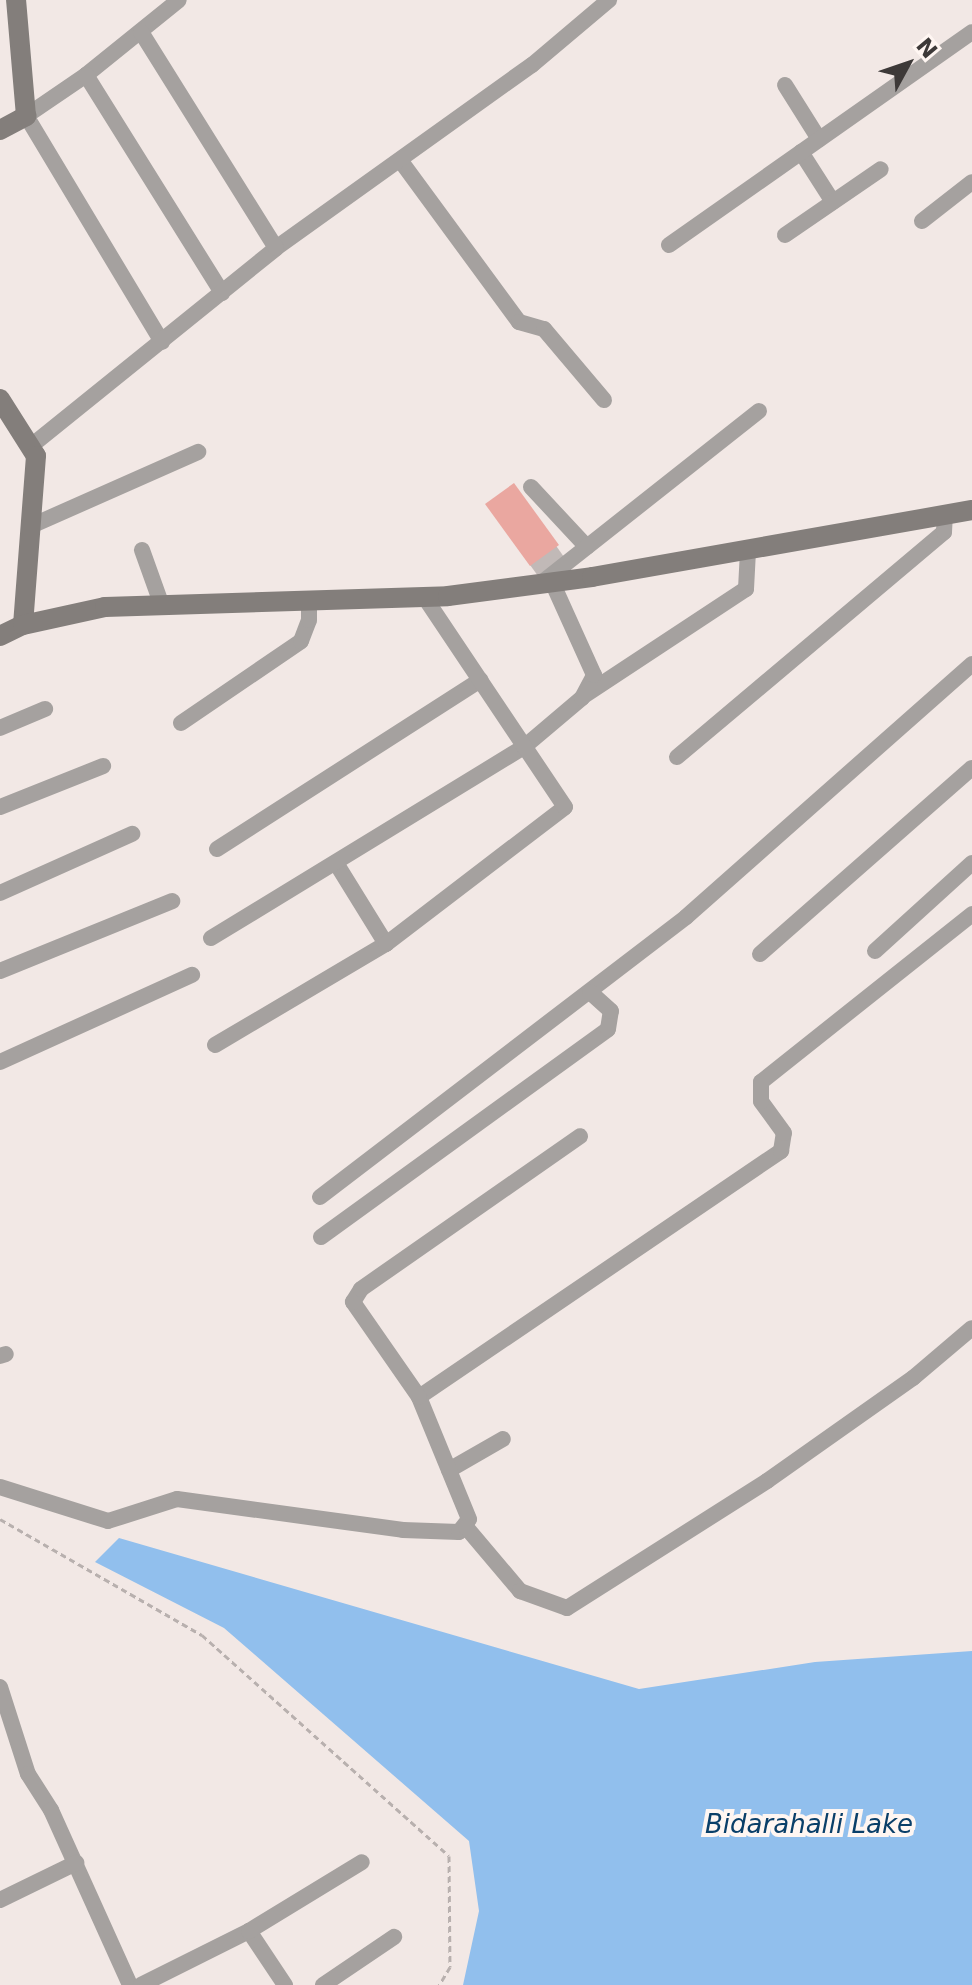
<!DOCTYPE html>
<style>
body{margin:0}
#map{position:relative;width:972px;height:1985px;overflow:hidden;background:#f2e8e5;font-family:"DejaVu Sans",sans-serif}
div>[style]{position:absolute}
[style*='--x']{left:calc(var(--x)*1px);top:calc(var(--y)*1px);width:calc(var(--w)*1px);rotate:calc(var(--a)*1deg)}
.water>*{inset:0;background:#91bfed}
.shadow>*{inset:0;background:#0003}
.building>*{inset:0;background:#eaa7a0}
.path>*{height:3px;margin-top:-1.5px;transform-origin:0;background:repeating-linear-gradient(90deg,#b8b0ae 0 6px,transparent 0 10px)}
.street>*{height:16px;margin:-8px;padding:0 8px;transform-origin:8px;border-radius:8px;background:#a5a19f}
.secondary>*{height:20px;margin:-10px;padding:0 10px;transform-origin:10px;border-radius:10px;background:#837e7b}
span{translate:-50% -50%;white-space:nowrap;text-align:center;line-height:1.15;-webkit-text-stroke:8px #fff6f2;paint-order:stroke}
.water-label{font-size:26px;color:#0a3f69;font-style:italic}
.north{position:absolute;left:868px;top:24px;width:80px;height:80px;-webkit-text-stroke:6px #fff6f2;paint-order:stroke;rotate:50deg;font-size:22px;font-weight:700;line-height:32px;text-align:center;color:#3d3938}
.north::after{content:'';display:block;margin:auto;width:28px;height:36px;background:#3d3938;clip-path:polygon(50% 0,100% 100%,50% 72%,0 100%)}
</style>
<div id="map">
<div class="water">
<i style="clip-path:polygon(119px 1538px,639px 1689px,815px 1662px,972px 1651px,972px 1985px,463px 1985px,479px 1911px,469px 1841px,224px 1628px,95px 1562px)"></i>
</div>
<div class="shadow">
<i style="clip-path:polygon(514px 486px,564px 557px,538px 576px,494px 515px)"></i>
</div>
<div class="building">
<i style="clip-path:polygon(514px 483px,559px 545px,530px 566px,485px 504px)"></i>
</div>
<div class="path">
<i style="--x:0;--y:1519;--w:233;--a:29.9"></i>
<i style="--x:202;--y:1635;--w:331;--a:41.8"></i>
<i style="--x:449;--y:1856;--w:111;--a:89.5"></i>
<i style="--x:450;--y:1967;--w:21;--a:121"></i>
</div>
<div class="street">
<i style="--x:86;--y:75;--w:119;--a:-38.9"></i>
<i style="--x:785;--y:85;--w:64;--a:57.8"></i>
<i style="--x:801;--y:152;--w:59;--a:57.4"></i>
<i style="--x:400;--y:160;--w:201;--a:53.7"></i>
<i style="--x:519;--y:322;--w:26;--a:16"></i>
<i style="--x:544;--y:329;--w:93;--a:49.8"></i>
<i style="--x:922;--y:221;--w:63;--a:-38"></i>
<i style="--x:785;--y:235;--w:116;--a:-34.5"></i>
<i style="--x:669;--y:245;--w:370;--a:-35.1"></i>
<i style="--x:276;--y:248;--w:315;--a:-35.6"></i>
<i style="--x:532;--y:65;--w:101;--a:-40.2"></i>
<i style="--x:162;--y:342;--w:264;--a:-121"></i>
<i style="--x:26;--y:116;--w:73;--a:-34.3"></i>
<i style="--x:86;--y:75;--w:257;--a:58"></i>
<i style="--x:31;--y:446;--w:315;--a:-38.9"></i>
<i style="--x:276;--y:248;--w:255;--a:-122"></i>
<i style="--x:531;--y:487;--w:82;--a:47"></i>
<i style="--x:31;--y:526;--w:183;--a:-23.9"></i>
<i style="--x:142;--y:550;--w:59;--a:70.3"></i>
<i style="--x:540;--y:584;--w:279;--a:-38.3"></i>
<i style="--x:585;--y:695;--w:193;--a:-33.4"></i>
<i style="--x:746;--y:589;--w:38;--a:-87"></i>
<i style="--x:181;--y:723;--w:145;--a:-34.3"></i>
<i style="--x:301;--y:641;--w:22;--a:-69"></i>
<i style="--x:309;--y:620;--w:20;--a:-90"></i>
<i style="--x:0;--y:728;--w:49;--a:-22.9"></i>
<i style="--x:677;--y:757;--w:349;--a:-40.1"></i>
<i style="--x:944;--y:532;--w:17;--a:-87"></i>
<i style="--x:0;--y:807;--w:111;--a:-21.7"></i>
<i style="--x:217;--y:849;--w:313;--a:-32.7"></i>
<i style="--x:336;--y:863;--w:95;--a:58.3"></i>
<i style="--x:0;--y:893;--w:145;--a:-24.1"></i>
<i style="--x:211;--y:938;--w:367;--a:-31.4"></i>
<i style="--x:524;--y:747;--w:76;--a:-40.2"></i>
<i style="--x:582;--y:698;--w:26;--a:-62"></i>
<i style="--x:594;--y:675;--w:102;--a:-114.3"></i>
<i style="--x:875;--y:951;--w:131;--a:-42.2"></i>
<i style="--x:760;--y:954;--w:282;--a:-41.3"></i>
<i style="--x:0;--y:971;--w:186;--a:-22.1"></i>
<i style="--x:215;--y:1045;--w:199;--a:-30.6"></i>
<i style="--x:386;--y:944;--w:225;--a:-37.4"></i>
<i style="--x:565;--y:807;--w:254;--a:-123.8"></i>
<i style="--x:0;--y:1062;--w:211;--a:-24.4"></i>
<i style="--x:320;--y:1197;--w:461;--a:-37.4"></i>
<i style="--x:686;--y:917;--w:382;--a:-41.5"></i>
<i style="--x:321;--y:1237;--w:354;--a:-35.9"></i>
<i style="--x:608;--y:1029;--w:18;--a:-81"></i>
<i style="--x:611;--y:1011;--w:28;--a:-138"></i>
<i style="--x:0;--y:1356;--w:6;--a:-18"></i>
<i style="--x:419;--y:1397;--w:438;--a:-34.2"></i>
<i style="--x:781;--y:1151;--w:18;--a:-81"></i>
<i style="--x:784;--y:1133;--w:39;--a:-126"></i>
<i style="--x:761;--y:1101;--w:19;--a:-90"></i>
<i style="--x:761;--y:1082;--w:270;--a:-38.5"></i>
<i style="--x:449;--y:1470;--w:62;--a:-29.9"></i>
<i style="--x:0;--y:1487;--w:113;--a:17.5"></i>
<i style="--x:108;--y:1521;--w:72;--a:-17.7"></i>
<i style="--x:177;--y:1499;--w:228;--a:7.8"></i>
<i style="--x:403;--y:1530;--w:56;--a:2"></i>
<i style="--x:459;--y:1532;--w:16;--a:-52"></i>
<i style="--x:469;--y:1519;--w:132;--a:-112.3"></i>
<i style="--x:419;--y:1397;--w:116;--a:-124.8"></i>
<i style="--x:353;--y:1302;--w:15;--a:-58"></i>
<i style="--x:361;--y:1289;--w:267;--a:-34.9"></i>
<i style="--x:466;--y:1527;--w:84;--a:49.8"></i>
<i style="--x:520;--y:1591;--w:50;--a:19.9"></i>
<i style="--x:567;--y:1608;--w:237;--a:-32.4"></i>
<i style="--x:767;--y:1481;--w:179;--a:-35.2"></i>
<i style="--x:913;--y:1378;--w:77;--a:-40.3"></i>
<i style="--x:0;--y:1687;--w:91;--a:72.2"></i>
<i style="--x:28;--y:1774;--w:43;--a:57.4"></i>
<i style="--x:51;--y:1810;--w:192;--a:65.7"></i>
<i style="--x:0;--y:1900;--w:85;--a:-26"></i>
<i style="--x:249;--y:1931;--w:65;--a:56.3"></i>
<i style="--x:141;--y:1985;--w:121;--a:-26.6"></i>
<i style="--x:249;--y:1931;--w:132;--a:-31.4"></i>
<i style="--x:323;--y:1985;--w:86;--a:-34.1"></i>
</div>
<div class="secondary">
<i style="--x:0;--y:130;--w:30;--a:-28"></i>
<i style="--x:26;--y:116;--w:116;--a:-94.9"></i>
<i style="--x:0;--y:399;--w:67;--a:57.7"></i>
<i style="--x:36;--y:456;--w:169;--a:94.4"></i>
<i style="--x:0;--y:636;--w:25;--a:-26"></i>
<i style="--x:23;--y:625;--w:84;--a:-12.4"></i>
<i style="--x:105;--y:607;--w:343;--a:-1.8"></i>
<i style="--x:448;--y:596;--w:145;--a:-7.5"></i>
<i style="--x:592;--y:577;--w:386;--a:-10"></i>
</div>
<div class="water-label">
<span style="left:809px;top:1825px">Bidarahalli Lake</span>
</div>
<div class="north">N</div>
</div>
